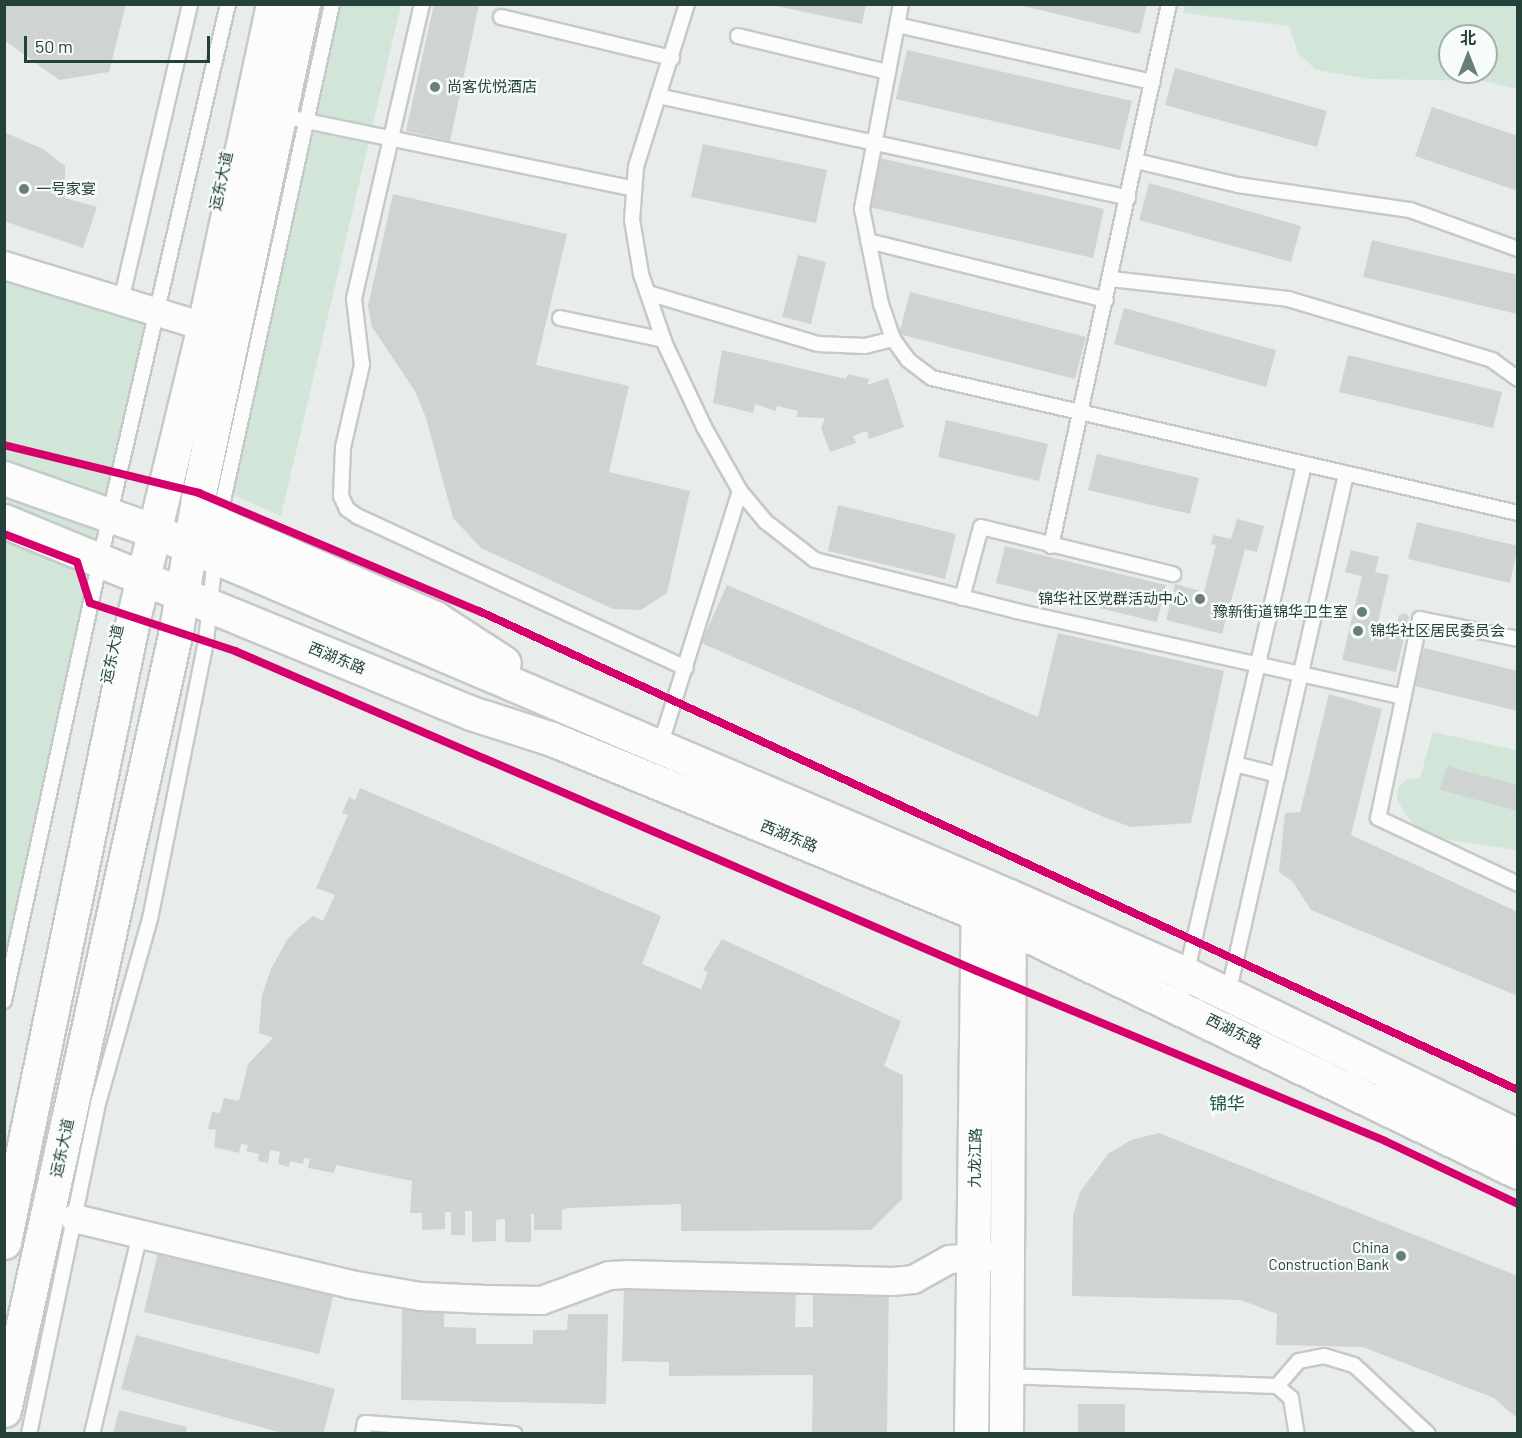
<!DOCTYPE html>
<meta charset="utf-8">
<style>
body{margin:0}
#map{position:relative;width:1522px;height:1438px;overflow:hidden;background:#e8edeb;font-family:Barlow,"Noto Sans SC",sans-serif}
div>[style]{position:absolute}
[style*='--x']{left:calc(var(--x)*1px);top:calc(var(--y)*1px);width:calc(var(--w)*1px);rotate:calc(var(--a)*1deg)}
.green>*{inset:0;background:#d1e6d8}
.building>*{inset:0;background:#cfd4d2}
.roads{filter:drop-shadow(2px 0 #c5cac8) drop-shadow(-2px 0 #c5cac8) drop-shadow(0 2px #c5cac8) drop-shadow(0 -2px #c5cac8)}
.service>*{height:14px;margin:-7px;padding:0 7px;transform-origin:7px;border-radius:7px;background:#fcfcfc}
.minor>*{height:27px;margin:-13.5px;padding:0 13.5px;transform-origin:13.5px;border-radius:13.5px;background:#fcfcfc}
.tertiary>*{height:33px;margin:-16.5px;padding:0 16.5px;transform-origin:16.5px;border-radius:16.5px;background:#fcfcfc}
.secondary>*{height:33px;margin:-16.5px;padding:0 16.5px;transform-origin:16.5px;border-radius:16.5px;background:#fcfcfc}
.cycleway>*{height:8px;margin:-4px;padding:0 4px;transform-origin:4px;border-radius:4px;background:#d6006c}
.dots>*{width:16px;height:16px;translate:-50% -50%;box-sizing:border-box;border:3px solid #f7fbf9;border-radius:50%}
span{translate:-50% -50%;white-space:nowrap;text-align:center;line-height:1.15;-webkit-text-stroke:4.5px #f7fbf9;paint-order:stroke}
.poi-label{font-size:15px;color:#24423a}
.left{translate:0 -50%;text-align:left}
.right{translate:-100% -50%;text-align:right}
.street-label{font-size:15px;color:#24423a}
.quarter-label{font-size:18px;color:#1f5548}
.frame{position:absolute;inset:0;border:6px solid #24423a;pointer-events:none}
.north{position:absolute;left:1438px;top:24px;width:60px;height:60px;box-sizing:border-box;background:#f7fbf9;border:2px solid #a3b1ad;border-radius:50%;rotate:0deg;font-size:16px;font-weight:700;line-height:24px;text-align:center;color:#24423a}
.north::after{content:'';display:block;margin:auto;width:21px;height:27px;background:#697e78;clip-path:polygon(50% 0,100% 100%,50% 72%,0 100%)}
.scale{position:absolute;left:24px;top:36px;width:186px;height:27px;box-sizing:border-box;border:3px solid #24423a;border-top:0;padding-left:8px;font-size:18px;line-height:21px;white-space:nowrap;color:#24423a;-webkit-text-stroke:4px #f7fbf9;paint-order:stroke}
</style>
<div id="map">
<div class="green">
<i style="clip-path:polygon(evenodd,1185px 4px,1517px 5px,1517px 89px,1484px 81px,1371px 79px,1316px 70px,1298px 53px,1289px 26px,1183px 13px,1185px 4px,1450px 36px,1486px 36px,1486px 72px,1450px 72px,1450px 36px)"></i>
<i style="clip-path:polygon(338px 5px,401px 5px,281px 516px,229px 493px)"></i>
<i style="clip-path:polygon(5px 280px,146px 323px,5px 981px)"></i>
<i style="clip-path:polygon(1433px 732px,1516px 750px,1517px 743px,1517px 850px,1437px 838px,1419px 831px,1404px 812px,1397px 799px,1399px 786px,1407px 779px,1420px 778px)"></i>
</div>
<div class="building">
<i style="clip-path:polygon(4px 4px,126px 4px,109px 72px,59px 80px,4px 40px)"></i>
<i style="clip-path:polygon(434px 4px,479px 4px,450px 141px,406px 131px)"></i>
<i style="clip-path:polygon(766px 4px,866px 4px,862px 24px)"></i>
<i style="clip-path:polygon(1015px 4px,1147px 4px,1140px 34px)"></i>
<i style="clip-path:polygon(907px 50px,1132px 101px,1120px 150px,896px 99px)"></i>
<i style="clip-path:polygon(1175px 68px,1327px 111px,1317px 147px,1165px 105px)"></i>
<i style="clip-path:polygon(1432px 107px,1518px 136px,1518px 191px,1415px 156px)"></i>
<i style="clip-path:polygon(4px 132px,43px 149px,65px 166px,65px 198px,97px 207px,83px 248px,4px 221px)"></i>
<i style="clip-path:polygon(703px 144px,827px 170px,816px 223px,691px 197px)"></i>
<i style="clip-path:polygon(880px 158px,1104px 209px,1093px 258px,869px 207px)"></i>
<i style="clip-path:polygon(1149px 183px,1301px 226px,1291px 262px,1139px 220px)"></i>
<i style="clip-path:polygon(393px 194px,567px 234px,536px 365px,629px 386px,609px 472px,690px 491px,667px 593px,641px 610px,613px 609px,481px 548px,453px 518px,426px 418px,415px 391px,372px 327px,368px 306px)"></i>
<i style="clip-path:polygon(1372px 240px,1518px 275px,1517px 314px,1363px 277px)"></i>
<i style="clip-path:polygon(798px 255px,826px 262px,811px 324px,782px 317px)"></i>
<i style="clip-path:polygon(910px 292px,1086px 337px,1075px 379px,899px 334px)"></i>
<i style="clip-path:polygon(1124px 308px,1276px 350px,1266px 387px,1114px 344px)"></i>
<i style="clip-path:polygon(722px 350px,846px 379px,848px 374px,869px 379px,867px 385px,888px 378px,904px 427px,869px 439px,867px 431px,853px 436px,856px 443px,830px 452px,821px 428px,825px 418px,796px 417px,798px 411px,777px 406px,776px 411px,755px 404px,753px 413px,713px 403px)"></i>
<i style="clip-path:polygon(1348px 355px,1502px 392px,1493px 428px,1339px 392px)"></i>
<i style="clip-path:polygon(946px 420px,1048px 444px,1039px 481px,938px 457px)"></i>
<i style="clip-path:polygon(1097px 454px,1199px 478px,1190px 514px,1088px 490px)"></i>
<i style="clip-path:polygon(838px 505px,956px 534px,945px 579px,828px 551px)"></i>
<i style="clip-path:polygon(1237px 519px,1264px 526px,1257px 552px,1245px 549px,1222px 634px,1166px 620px,1175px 584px,1204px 592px,1216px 545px,1211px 544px,1213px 535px,1231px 539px)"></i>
<i style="clip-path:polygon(1417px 522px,1518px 546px,1510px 583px,1408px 559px)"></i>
<i style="clip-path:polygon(1005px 546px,1166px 585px,1157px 622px,996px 583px)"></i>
<i style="clip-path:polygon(1351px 550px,1379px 557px,1375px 572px,1389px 575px,1376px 630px,1395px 634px,1399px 615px,1406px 613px,1409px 617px,1396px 672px,1342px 660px,1362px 576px,1345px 572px)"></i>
<i style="clip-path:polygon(727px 585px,1038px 717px,1058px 633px,1224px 671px,1191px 823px,1131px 827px,1106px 818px,701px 643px)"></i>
<i style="clip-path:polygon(1424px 648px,1518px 671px,1518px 711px,1415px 686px)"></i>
<i style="clip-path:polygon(1329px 694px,1382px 709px,1351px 835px,1518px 912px,1518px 996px,1311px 910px,1293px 882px,1279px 872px,1285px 813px,1300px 812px)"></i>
<i style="clip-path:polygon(1447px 766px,1518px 785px,1518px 811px,1440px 790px)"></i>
<i style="clip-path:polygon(360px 788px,661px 916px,642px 964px,701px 989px,708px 972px,703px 970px,722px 939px,901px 1021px,884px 1066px,903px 1075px,902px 1199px,871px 1230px,681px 1231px,681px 1204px,568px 1208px,562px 1210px,562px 1230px,534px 1230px,534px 1214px,531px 1214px,531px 1242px,505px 1242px,505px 1219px,496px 1220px,496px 1241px,472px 1242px,472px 1211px,465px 1211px,465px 1235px,451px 1235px,451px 1212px,445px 1212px,445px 1229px,422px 1230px,422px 1213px,410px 1213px,412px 1181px,336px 1165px,334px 1173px,308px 1168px,310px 1159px,304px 1158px,303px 1164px,290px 1161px,289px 1167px,278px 1164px,280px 1152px,270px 1150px,268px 1163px,258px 1161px,259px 1154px,246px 1151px,248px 1145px,241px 1144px,239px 1153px,214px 1147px,216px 1130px,208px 1129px,212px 1112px,220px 1113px,224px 1098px,239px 1101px,248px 1064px,273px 1038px,259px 1033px,262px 995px,271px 969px,287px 940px,299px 927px,313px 916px,323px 921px,335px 895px,316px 888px,348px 815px,342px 813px,349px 797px,355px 800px)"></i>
<i style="clip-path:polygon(1159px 1133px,1518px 1276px,1518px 1419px,1494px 1398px,1363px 1347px,1276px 1345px,1277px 1314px,1241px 1300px,1072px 1296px,1073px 1216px,1080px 1192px,1108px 1154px,1131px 1140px)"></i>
<i style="clip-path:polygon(159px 1248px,335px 1289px,319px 1354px,144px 1312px)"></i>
<i style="clip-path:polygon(889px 1278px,887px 1434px,812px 1434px,813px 1375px,669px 1376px,669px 1362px,622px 1361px,624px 1287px,796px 1291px,795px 1327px,813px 1327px,813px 1279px)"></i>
<i style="clip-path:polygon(402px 1309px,444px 1310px,444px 1327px,476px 1328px,476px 1344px,533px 1344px,533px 1330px,567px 1330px,568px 1314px,608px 1314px,606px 1404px,401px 1400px)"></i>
<i style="clip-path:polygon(136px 1335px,335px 1389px,323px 1434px,286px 1434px,121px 1389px)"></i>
<i style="clip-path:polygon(1078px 1404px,1125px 1404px,1125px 1434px,1078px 1434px)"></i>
<i style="clip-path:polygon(119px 1410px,187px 1427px,185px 1434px,113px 1434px)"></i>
</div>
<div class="roads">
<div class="service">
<i style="--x:422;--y:4;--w:303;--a:103"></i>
<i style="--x:354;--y:299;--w:66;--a:83.1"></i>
<i style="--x:362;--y:365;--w:84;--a:103"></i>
<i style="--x:343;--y:447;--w:49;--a:92.3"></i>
<i style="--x:341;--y:496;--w:14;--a:65"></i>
<i style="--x:347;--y:509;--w:12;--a:35"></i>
<i style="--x:357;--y:516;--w:362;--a:24.8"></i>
<i style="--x:687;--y:4;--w:171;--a:107.4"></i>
<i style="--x:636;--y:167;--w:53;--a:94.3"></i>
<i style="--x:632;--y:220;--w:55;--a:80.5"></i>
<i style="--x:641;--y:274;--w:74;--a:71.1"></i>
<i style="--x:665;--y:344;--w:92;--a:64.8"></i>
<i style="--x:704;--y:427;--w:73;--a:60.6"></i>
<i style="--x:740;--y:491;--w:40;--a:50"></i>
<i style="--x:766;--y:522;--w:62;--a:37.8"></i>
<i style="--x:815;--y:560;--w:207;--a:14.2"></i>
<i style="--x:1016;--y:611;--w:397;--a:12.5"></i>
<i style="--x:901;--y:4;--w:209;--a:100.8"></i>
<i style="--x:862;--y:209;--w:97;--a:78.7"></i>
<i style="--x:881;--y:304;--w:37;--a:71"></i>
<i style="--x:893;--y:339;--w:26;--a:54"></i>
<i style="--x:908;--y:360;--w:30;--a:37"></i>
<i style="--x:932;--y:378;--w:601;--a:12.97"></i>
<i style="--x:501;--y:17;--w:176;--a:13.5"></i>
<i style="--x:897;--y:25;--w:262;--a:12.6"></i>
<i style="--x:738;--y:36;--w:154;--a:13.5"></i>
<i style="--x:658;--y:96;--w:481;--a:12.2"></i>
<i style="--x:297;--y:119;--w:344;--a:11.7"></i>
<i style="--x:1136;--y:161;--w:105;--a:13.2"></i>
<i style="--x:1238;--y:185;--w:174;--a:8.3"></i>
<i style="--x:1410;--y:210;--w:115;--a:19.9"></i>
<i style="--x:868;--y:241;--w:245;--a:13.9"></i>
<i style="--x:1111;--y:279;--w:178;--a:6.4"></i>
<i style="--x:1288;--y:299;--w:213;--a:16.6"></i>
<i style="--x:1492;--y:360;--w:32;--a:36"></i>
<i style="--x:648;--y:293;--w:177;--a:16.7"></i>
<i style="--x:818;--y:344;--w:47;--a:2.4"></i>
<i style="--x:865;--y:346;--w:29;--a:-14"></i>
<i style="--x:121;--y:301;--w:305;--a:-76.9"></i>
<i style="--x:560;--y:318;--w:106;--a:11.9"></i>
<i style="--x:218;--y:524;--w:532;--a:-77.63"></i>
<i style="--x:1051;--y:546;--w:555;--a:-77.72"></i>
<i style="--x:962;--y:598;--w:73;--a:-75"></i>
<i style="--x:981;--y:527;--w:198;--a:13.8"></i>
<i style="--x:1518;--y:639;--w:100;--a:-168.5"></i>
<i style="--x:1420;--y:619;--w:203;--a:101.9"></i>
<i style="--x:1378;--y:818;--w:155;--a:25.2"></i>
<i style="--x:660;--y:746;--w:267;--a:-72.6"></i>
<i style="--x:1235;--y:764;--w:44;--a:14.3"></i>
<i style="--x:1228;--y:994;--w:533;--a:-77.21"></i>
<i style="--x:4;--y:1001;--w:499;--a:-77.7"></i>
<i style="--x:110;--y:513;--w:522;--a:-76.95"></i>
<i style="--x:1179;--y:1005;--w:554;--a:-76.97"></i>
<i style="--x:1004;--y:1376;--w:273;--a:2.1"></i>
<i style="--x:1277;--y:1386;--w:18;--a:41"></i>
<i style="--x:1291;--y:1398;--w:36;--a:81"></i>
<i style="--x:1277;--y:1386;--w:33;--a:-49"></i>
<i style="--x:1299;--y:1361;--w:25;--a:-11"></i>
<i style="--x:1324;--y:1356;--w:31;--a:17"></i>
<i style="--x:1354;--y:1365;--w:101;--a:43"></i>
<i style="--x:29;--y:1434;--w:341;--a:-78.2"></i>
<i style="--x:99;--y:1100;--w:188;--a:-74.3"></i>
<i style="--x:150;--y:919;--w:284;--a:-78.6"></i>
<i style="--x:206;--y:641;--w:83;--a:-83.8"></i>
<i style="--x:92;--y:1434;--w:206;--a:-76.5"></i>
<i style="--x:363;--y:1434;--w:11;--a:-80"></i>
<i style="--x:365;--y:1423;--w:150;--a:4.2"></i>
</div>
<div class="minor">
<i style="--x:4;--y:265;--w:209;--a:17"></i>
<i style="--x:74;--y:1218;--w:284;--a:13.4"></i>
<i style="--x:350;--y:1284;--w:71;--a:9.7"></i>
<i style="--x:420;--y:1296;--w:65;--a:2.6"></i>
<i style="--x:485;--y:1299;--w:56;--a:1"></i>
<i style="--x:541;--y:1300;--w:72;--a:-20.2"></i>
<i style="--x:609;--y:1275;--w:17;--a:-3"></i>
<i style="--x:626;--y:1274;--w:266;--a:1.5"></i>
<i style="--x:892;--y:1281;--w:21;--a:-5"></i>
<i style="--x:913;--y:1279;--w:41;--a:-29.1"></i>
<i style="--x:949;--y:1259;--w:44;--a:-3.9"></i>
</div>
<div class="tertiary">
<i style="--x:971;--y:1434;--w:547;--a:-89.27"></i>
<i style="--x:1006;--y:1434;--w:536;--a:-89.68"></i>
</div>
<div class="secondary">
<i style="--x:4;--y:478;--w:157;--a:19.4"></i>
<i style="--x:152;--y:530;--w:932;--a:23.13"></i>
<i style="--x:1009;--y:896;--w:193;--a:23.8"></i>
<i style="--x:1186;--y:974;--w:369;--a:26"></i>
<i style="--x:196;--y:514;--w:261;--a:23.5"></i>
<i style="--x:435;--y:618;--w:82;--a:33.1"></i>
<i style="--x:4;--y:521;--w:505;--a:22.35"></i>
<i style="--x:471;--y:713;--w:85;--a:17.8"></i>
<i style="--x:552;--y:739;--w:494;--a:22.3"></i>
<i style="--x:1009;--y:926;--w:565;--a:25.79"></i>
<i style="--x:4;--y:1242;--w:640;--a:-78.29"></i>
<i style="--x:134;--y:615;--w:297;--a:-76.4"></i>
<i style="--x:204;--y:326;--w:329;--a:-77.9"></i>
<i style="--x:4;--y:1410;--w:799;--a:-77.56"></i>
<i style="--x:176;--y:630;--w:139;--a:-80.5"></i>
<i style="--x:199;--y:493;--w:500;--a:-78"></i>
</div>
</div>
<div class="cycleway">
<i style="--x:4;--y:445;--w:201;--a:13.8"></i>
<i style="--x:199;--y:493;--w:304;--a:22.9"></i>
<i style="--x:479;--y:611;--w:1144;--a:24.75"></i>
<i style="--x:4;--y:534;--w:78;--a:21"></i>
<i style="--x:77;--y:562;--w:43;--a:72.4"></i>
<i style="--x:90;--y:603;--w:153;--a:18.3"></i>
<i style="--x:235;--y:651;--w:808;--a:23.33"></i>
<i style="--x:977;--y:971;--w:442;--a:22.6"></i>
<i style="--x:1385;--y:1141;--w:147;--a:25.3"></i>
</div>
<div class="dots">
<i style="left:435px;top:87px;background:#697e78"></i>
<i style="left:24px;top:189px;background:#697e78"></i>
<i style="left:1200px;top:599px;background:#697e78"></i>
<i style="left:1362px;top:612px;background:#697e78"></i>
<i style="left:1358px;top:631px;background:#697e78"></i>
<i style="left:1401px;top:1256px;background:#697e78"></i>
</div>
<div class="poi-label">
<span class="left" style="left:447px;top:87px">尚客优悦酒店</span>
<span class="left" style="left:36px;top:189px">一号家宴</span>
<span class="right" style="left:1188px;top:599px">锦华社区党群活动中心</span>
<span class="right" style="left:1348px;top:612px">豫新街道锦华卫生室</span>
<span class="left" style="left:1370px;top:631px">锦华社区居民委员会</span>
<span class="right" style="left:1389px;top:1256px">China<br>Construction Bank</span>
</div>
<div class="street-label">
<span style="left:221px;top:181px;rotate:-78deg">运东大道</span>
<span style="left:112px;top:654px;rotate:-78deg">运东大道</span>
<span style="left:337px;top:658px;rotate:22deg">西湖东路</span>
<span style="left:789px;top:836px;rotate:22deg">西湖东路</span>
<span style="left:1234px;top:1031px;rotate:26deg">西湖东路</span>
<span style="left:62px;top:1148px;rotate:-78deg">运东大道</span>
<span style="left:975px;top:1158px;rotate:-89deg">九龙江路</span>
</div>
<div class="quarter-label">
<span style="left:1227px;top:1103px">锦华</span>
</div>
<div class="frame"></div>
<div class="north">北</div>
<div class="scale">50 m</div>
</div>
